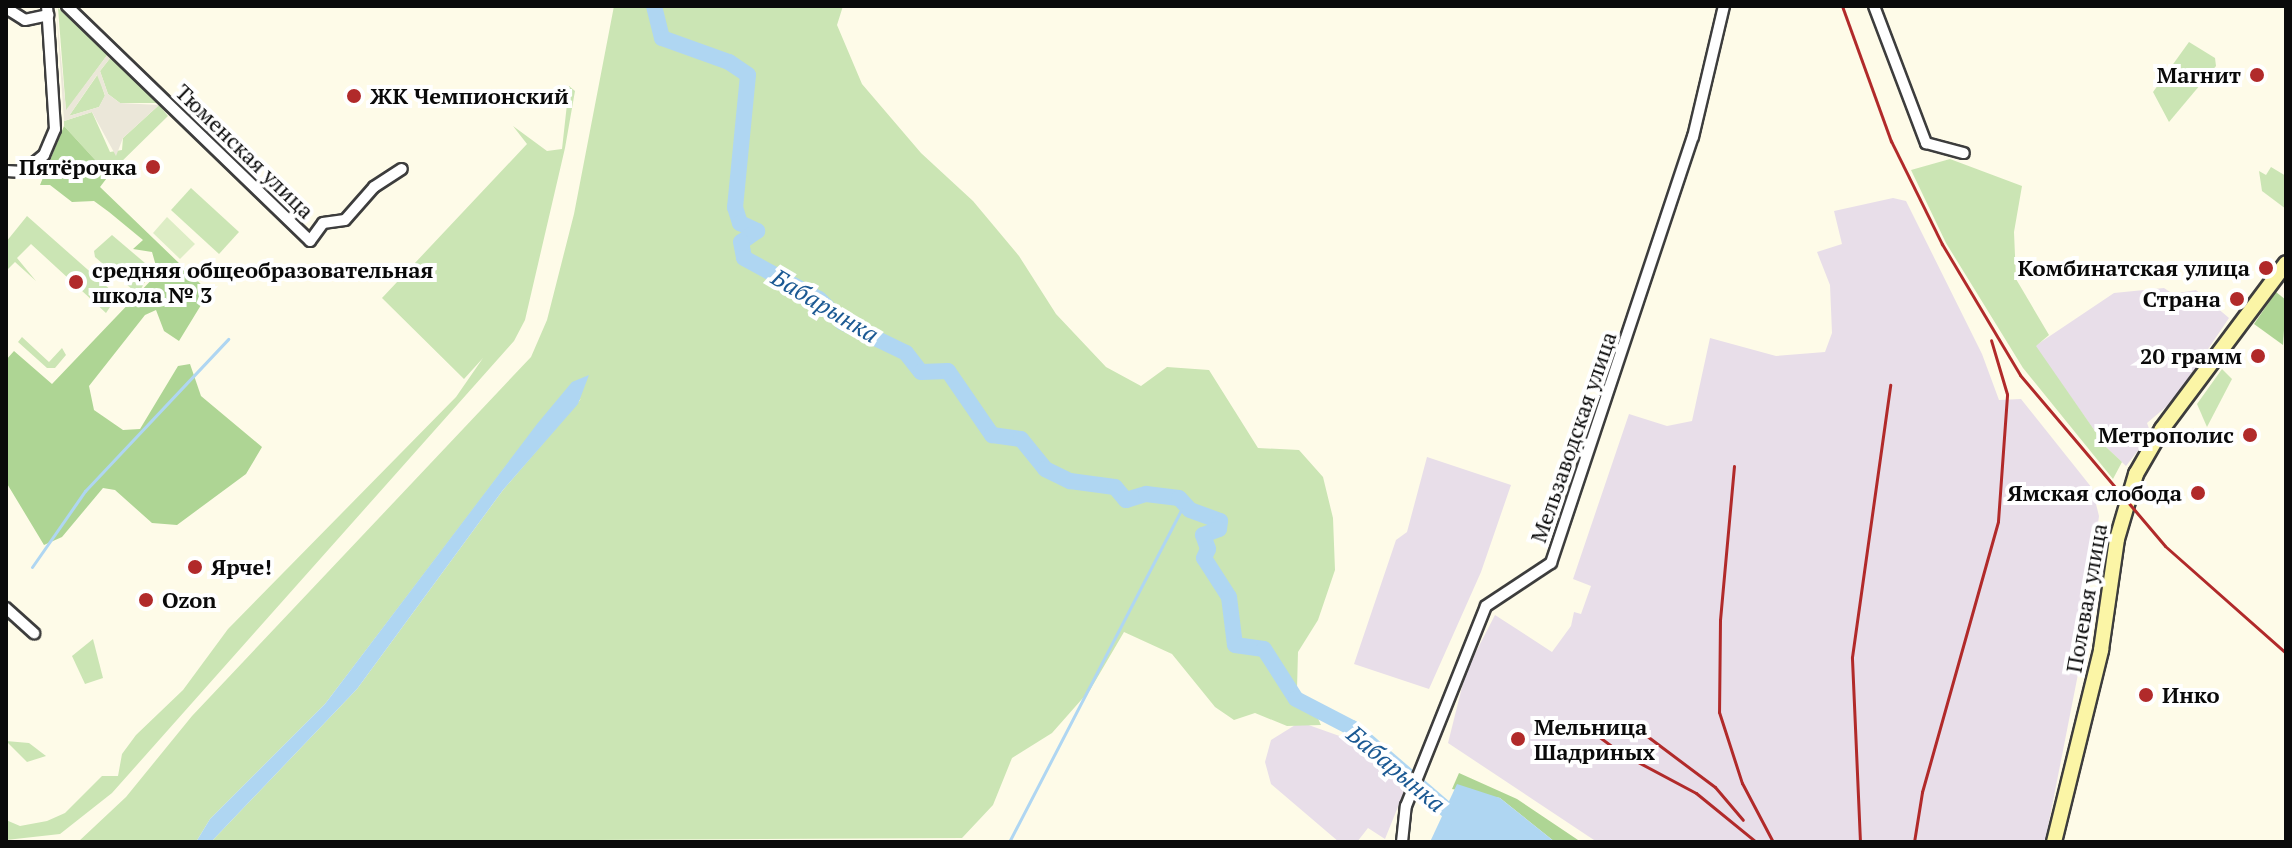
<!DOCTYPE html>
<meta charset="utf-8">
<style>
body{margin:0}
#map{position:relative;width:2292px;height:848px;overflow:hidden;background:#fefbe8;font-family:"PT Serif",serif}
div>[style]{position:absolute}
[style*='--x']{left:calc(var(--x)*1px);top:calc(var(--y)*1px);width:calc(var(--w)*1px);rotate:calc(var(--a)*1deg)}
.industrial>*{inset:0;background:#e8dee9}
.green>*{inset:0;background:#cbe5b4}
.forest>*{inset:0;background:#aed594}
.pitch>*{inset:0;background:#ddedc5}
.plaza>*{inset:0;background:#ebe7d9}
.water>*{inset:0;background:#afd6f2}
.stream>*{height:3px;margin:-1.5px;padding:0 1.5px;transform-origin:1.5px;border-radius:1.5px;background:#afd6f2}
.river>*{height:16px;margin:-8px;padding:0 8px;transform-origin:8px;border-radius:8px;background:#afd6f2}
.roads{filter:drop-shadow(2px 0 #3d3d3d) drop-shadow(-2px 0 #3d3d3d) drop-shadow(0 2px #3d3d3d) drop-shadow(0 -2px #3d3d3d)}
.street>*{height:10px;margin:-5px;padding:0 5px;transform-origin:5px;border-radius:5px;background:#fff}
.secondary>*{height:14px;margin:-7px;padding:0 7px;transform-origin:7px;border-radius:7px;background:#fbf5a6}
.rail>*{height:3px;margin:-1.5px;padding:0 1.5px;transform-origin:1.5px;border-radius:1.5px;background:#b12a2a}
.dots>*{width:22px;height:22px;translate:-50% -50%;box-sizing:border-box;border:4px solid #fff;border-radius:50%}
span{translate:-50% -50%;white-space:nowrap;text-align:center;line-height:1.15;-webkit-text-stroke:8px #fff;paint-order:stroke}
.poi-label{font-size:22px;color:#0a0a0a;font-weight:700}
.right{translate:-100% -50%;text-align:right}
.left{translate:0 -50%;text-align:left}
.street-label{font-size:22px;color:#0a0a0a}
.water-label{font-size:24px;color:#1b5993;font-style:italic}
.frame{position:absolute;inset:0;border:8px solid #0a0a0a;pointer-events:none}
</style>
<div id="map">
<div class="industrial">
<i style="clip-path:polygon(1893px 198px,1906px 201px,1982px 354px,1999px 400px,2021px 399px,2092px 488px,2099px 516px,2079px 669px,2045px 842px,1597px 842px,1448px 743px,1466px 671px,1495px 615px,1552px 652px,1571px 626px,1574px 612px,1581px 614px,1591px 586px,1573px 579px,1629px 414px,1667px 426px,1692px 421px,1710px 338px,1776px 356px,1825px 352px,1832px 333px,1830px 285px,1817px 252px,1842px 244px,1834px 211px)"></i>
<i style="clip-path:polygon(2164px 288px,2173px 294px,2196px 290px,2229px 318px,2173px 401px,2147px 423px,2151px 434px,2126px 466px,2106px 447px,2035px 346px,2114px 293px)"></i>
<i style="clip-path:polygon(1427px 457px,1511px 485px,1481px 572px,1429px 689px,1354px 664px,1396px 540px,1407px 532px)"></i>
<i style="clip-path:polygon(1300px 722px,1348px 739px,1408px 782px,1385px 839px,1368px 828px,1357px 842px,1339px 842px,1271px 784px,1265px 762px,1271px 740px)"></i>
</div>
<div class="green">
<i style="clip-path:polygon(614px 6px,843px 6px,837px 25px,862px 84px,921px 153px,973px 201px,1019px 256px,1056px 314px,1106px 367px,1141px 386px,1167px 367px,1209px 370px,1258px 448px,1299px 450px,1323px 477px,1333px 518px,1335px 570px,1318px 620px,1298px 652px,1297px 689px,1310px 701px,1321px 725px,1287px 726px,1255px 713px,1234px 720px,1215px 707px,1172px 654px,1124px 632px,1090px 690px,1052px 733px,1012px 758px,993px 805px,962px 838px,211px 842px,357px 689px,503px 490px,581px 399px,515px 454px,325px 704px,210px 819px,196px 842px,78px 842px,126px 797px,192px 716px,531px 357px,547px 320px,574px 214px)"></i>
<i style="clip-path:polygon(58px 8px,108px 54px,66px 111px)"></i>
<i style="clip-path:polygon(2189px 42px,2215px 58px,2216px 66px,2169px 122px,2153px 92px)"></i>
<i style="clip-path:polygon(111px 57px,158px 103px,120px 103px,108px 94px,100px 71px)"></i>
<i style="clip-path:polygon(98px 74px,105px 96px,99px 107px,69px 116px)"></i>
<i style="clip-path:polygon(569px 86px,575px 91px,565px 148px,525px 320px,514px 341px,112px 793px,60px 834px,6px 840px,6px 820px,20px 826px,47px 821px,65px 813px,102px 776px,118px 776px,122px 754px,136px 735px,183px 690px,228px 629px,456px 397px,483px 358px,464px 379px,382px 298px,527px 144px,513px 126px,547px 151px,562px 149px)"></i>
<i style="clip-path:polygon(159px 105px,168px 116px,113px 170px,98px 163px,64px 126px,64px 121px,92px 112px,110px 152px,122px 150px,123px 138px)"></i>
<i style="clip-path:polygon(1950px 159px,2022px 186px,2014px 232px,2016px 279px,2049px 335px,2036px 346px,2106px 447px,2122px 462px,2113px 479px,2023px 368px,1946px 243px,1911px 170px)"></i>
<i style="clip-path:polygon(2271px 167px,2286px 176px,2286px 209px,2262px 191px,2259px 171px,2266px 175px)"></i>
<i style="clip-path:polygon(191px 188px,239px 232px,219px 254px,171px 210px)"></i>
<i style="clip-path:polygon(27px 216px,113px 292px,114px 301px,106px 313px,31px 244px,17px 258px,36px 281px,15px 262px,6px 271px,6px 242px)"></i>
<i style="clip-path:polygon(112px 235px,152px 269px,141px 289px,133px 290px,95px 257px,94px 251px)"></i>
<i style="clip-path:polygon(22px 337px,49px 362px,62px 348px,66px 355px,55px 368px,47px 368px,18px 342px)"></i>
<i style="clip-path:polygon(2222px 369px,2232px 379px,2207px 427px,2197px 404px)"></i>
<i style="clip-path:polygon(93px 639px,103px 678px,85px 684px,72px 656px)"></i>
<i style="clip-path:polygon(6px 741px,29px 743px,46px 756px,27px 762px)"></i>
</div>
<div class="forest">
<i style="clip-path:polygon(64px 126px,98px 163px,113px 170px,100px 187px,209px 292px,179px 341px,164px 331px,156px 310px,145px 315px,89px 386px,94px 410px,123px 430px,140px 429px,178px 366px,190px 364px,201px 396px,262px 447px,246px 474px,177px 525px,152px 523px,115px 490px,103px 488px,62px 537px,44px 545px,6px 482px,6px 360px,14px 351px,52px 384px,158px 273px,152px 252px,133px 249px,143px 240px,109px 212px,94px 201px,72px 202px,50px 185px,40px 185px)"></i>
<i style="clip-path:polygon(2276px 292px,2286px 300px,2283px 345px,2254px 324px)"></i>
<i style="clip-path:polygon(1459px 773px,1517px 799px,1581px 842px,1555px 842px,1500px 798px,1452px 789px)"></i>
</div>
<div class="pitch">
<i style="clip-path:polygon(167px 217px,195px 244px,180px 259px,153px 233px)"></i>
</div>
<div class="plaza">
<i style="clip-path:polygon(evenodd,56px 6px,66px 110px,108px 54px,111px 57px,100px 71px,108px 94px,120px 103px,159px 105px,123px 138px,116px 156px,92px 112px,64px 121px,56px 6px,97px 75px,105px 95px,99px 107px,69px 116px,97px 75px)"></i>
</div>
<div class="water">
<i style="clip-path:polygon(589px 375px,578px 404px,503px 490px,357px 689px,211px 842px,196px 842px,210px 819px,325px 704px,537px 424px,572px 382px)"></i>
<i style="clip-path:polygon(1457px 784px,1500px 798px,1555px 842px,1430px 842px)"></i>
</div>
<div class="stream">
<i style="--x:32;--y:567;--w:93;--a:-55.1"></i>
<i style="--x:85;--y:491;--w:209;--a:-46.7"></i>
<i style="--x:1009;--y:842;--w:382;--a:-62.6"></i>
</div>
<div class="river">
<i style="--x:654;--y:6;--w:33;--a:76"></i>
<i style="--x:662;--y:38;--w:71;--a:19.7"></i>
<i style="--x:729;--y:62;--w:23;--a:34"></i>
<i style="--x:748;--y:75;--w:133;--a:95.6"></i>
<i style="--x:735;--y:207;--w:17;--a:73"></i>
<i style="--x:740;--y:223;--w:19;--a:25"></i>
<i style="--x:757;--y:231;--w:19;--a:145"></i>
<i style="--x:741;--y:242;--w:16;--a:79"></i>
<i style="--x:744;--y:258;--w:85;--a:28.7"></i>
<i style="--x:819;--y:299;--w:33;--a:45"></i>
<i style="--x:842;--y:322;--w:71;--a:25.8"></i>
<i style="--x:906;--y:353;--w:24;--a:52"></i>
<i style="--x:921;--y:372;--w:27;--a:-2"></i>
<i style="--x:948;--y:371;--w:78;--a:55.5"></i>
<i style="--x:992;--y:435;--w:29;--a:8"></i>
<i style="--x:1021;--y:439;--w:38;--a:51"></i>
<i style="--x:1045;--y:469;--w:28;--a:26"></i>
<i style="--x:1070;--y:481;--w:45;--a:7.6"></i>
<i style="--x:1115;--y:487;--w:17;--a:50"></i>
<i style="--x:1126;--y:500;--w:21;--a:-17"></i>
<i style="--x:1146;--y:494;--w:33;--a:7"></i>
<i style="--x:1179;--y:498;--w:16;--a:47"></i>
<i style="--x:1190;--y:510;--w:32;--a:20"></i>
<i style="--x:1220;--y:521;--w:8;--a:97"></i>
<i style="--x:1219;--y:529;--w:17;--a:159"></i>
<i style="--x:1203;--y:535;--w:15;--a:70"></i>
<i style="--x:1208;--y:549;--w:10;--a:114"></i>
<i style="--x:1204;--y:558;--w:46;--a:57.3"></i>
<i style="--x:1229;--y:597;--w:48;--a:82.9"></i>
<i style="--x:1235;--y:645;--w:29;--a:8"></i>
<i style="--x:1264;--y:649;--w:59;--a:57.4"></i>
<i style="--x:1296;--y:699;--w:63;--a:27.4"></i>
<i style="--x:1352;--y:728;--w:174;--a:40.8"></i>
</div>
<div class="roads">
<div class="street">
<i style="--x:67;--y:6;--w:338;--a:44"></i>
<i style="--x:310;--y:241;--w:22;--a:-54"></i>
<i style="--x:323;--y:223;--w:22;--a:-8"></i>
<i style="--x:345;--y:220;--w:44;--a:-48.7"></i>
<i style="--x:374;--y:187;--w:33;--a:-33"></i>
<i style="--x:1874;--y:6;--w:147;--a:69.2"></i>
<i style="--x:1926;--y:143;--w:39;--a:15"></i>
<i style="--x:6;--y:8;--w:22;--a:32"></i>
<i style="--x:25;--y:20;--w:24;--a:-12"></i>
<i style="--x:6;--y:171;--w:17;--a:3"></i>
<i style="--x:23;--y:172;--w:27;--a:-39"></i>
<i style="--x:44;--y:155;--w:28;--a:-67"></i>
<i style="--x:55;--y:129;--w:123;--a:-93.7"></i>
<i style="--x:6;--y:608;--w:38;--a:42"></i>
<i style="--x:1402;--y:842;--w:36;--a:-84"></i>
<i style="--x:1406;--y:806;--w:215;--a:-68.2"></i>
<i style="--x:1486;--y:606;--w:78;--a:-33.5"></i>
<i style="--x:1551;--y:563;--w:449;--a:-71.6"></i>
<i style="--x:1693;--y:137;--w:135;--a:-76.7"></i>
</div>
<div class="secondary">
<i style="--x:2054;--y:842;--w:198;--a:-76.2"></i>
<i style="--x:2101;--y:650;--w:112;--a:-81.8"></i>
<i style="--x:2117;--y:539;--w:68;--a:-73.7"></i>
<i style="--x:2136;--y:474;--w:52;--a:-60"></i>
<i style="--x:2162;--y:429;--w:207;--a:-53.2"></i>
</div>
</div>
<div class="rail">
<i style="--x:1842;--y:6;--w:144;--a:70.1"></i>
<i style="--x:1891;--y:141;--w:115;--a:63.7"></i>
<i style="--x:1942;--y:244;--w:152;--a:59.2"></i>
<i style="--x:2020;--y:375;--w:224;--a:49.7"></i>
<i style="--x:2165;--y:546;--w:162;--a:41.5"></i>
<i style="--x:1734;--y:466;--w:155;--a:95.2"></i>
<i style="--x:1720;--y:620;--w:92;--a:90.6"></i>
<i style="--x:1719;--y:712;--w:75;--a:72.1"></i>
<i style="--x:1742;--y:783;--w:67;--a:62.3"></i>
<i style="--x:1579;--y:722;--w:52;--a:36.4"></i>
<i style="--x:1621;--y:753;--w:85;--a:28.1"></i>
<i style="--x:1696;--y:793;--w:77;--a:39.2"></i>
<i style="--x:1639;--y:730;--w:95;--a:36.9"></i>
<i style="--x:1715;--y:787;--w:43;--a:49.7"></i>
<i style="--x:1860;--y:842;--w:185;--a:-92.5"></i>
<i style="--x:1852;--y:657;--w:275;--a:-82"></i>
<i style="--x:1914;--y:842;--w:51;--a:-80.9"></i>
<i style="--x:1922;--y:792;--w:281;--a:-74.3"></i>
<i style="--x:1998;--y:521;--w:127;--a:-85.9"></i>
<i style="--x:2007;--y:394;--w:56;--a:-106.5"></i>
</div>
<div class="dots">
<i style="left:2257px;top:75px;background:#b12a2a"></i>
<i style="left:354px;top:96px;background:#b12a2a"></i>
<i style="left:153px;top:167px;background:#b12a2a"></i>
<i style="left:2266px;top:268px;background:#b12a2a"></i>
<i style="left:76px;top:282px;background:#b12a2a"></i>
<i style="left:2237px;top:299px;background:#b12a2a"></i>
<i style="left:2258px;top:356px;background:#b12a2a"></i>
<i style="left:2250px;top:435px;background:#b12a2a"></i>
<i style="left:2198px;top:493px;background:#b12a2a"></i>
<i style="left:195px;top:567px;background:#b12a2a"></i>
<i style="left:146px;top:600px;background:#b12a2a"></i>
<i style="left:2146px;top:695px;background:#b12a2a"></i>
<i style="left:1518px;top:739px;background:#b12a2a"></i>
</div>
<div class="poi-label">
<span class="right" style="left:2241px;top:75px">Магнит</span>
<span class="left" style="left:370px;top:96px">ЖК Чемпионский</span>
<span class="right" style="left:137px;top:167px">Пятёрочка</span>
<span class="right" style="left:2250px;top:268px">Комбинатская улица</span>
<span class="left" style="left:92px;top:282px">средняя общеобразовательная<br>школа № 3</span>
<span class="right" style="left:2221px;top:299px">Страна</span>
<span class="right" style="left:2242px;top:356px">20 грамм</span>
<span class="right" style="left:2234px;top:435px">Метрополис</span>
<span class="right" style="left:2182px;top:493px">Ямская слобода</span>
<span class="left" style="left:211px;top:567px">Ярче!</span>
<span class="left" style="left:162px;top:600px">Ozon</span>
<span class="left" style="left:2162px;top:695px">Инко</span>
<span class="left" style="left:1534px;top:739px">Мельница<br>Шадриных</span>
</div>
<div class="street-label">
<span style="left:245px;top:151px;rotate:44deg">Тюменская улица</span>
<span style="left:1573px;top:437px;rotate:-71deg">Мельзаводская улица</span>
<span style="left:2086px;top:598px;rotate:-80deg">Полевая улица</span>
</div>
<div class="water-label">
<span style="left:825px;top:306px;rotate:31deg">Бабарынка</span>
<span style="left:1396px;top:769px;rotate:40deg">Бабарынка</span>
</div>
<div class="frame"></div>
</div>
